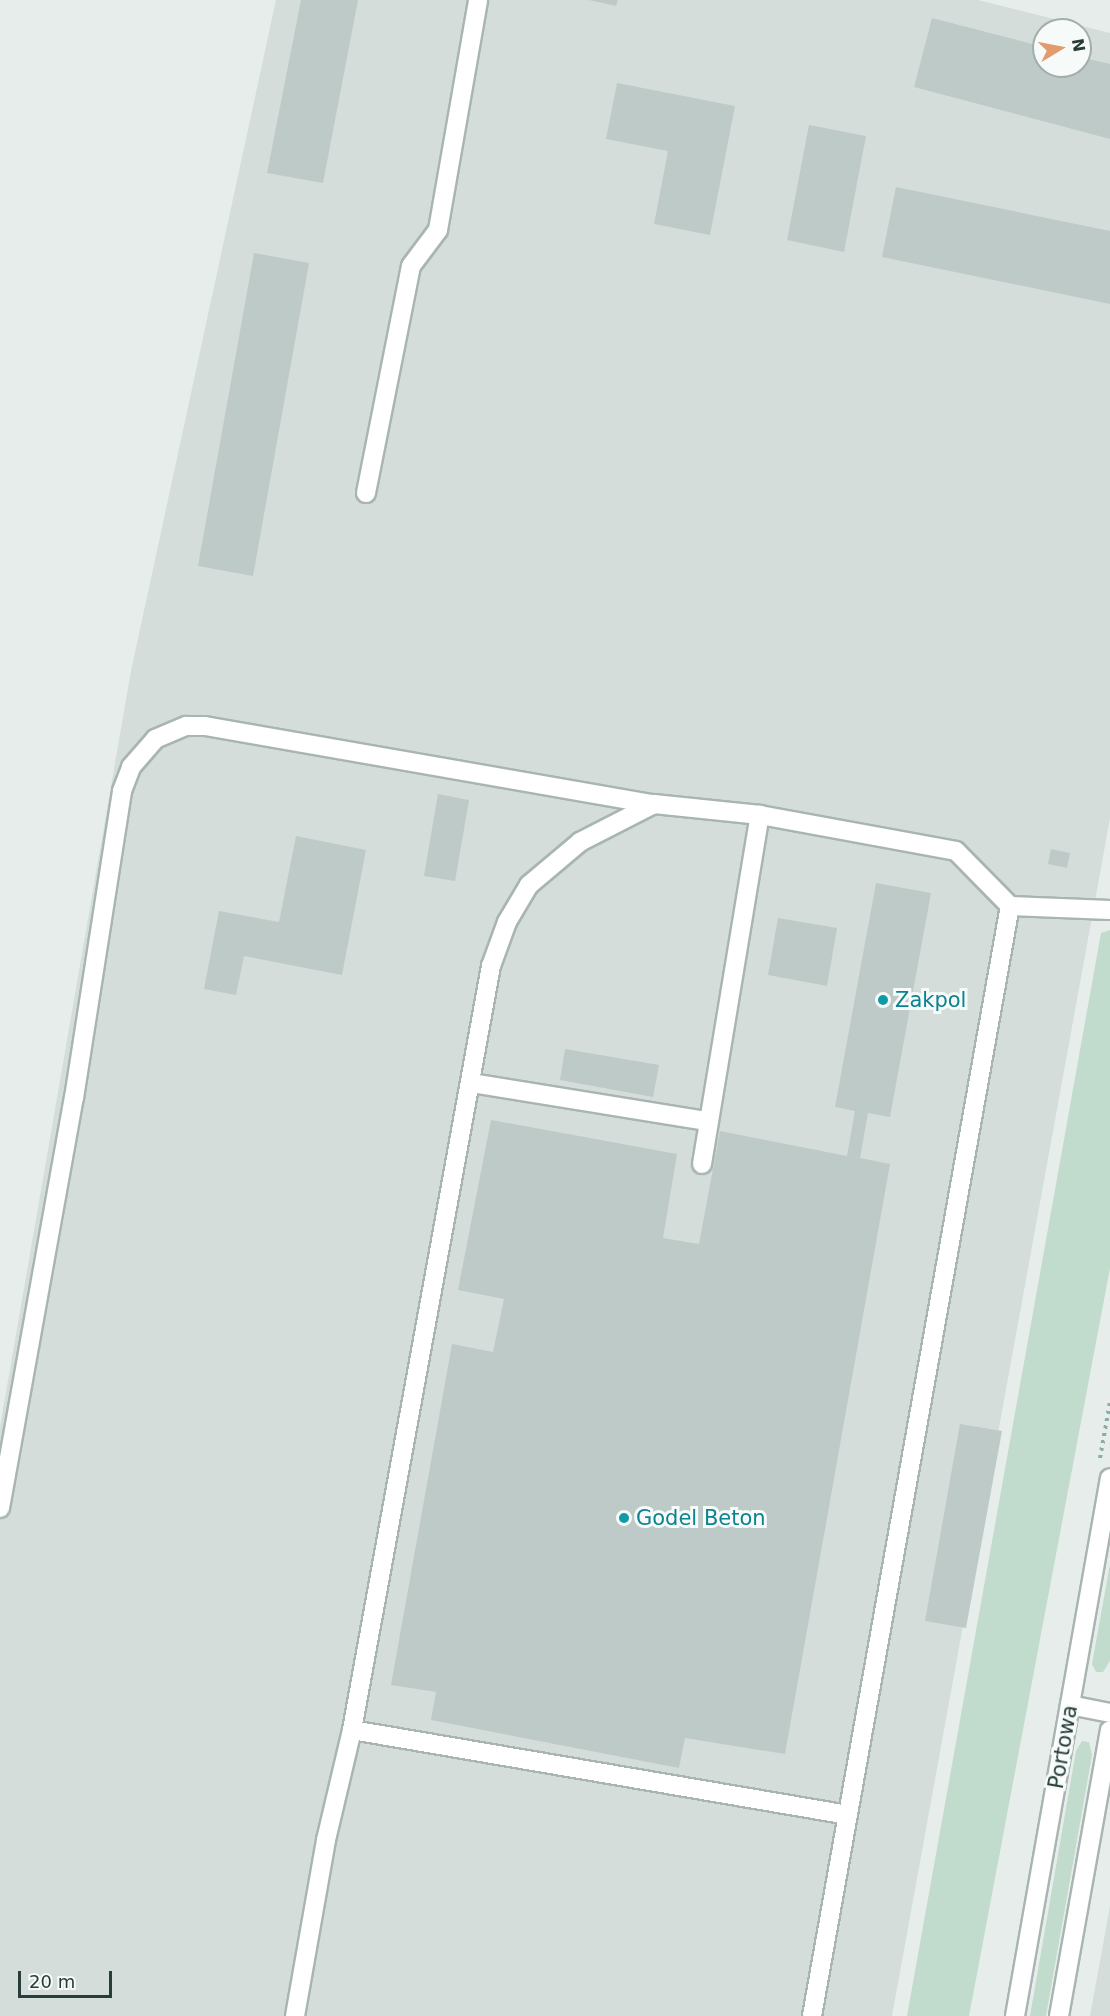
<!DOCTYPE html>
<style>
body{margin:0}
#map{position:relative;width:1110px;height:2016px;overflow:hidden;background:#e6edeb;font-family:"DejaVu Sans",sans-serif}
div>[style]{position:absolute}
[style*='--x']{left:calc(var(--x)*1px);top:calc(var(--y)*1px);width:calc(var(--w)*1px);rotate:calc(var(--a)*1deg)}
.built>*{inset:0;background:#d4ddda}
.green>*{inset:0;background:#c1dbcc}
.building>*{inset:0;background:#becac7}
.path>*{height:4px;margin-top:-2px;transform-origin:0;background:repeating-linear-gradient(90deg,#8aada7 0 3px,transparent 0 7.5px)}
.roads{filter:drop-shadow(2px 0 #a9b5b2) drop-shadow(-2px 0 #a9b5b2) drop-shadow(0 2px #a9b5b2) drop-shadow(0 -2px #a9b5b2)}
.minor>*{height:18px;margin:-9px;padding:0 9px;transform-origin:9px;border-radius:9px;background:#fff}
.dots>*{width:16px;height:16px;translate:-50% -50%;box-sizing:border-box;border:3px solid #f6faf8;border-radius:50%}
span{translate:-50% -50%;white-space:nowrap;text-align:center;line-height:1.15;-webkit-text-stroke:6px #f6faf8;paint-order:stroke}
.culture-label{font-size:21px;color:#0d838f}
.left{translate:0 -50%;text-align:left}
.street-label{font-size:21px;color:#263d3a}
.north{position:absolute;left:1032px;top:18px;width:60px;height:60px;box-sizing:border-box;background:#f6faf8;border:2px solid #a3aeac;border-radius:50%;rotate:80deg;font-size:16px;font-weight:700;line-height:24px;text-align:center;color:#263d3a}
.north::after{content:'';display:block;margin:auto;width:21px;height:27px;background:#e39b6e;clip-path:polygon(50% 0,100% 100%,50% 72%,0 100%)}
.scale{position:absolute;left:18px;top:1971px;width:94px;height:27px;box-sizing:border-box;border:3px solid #263d3a;border-top:0;padding-left:8px;font-size:18px;line-height:21px;white-space:nowrap;color:#263d3a;-webkit-text-stroke:4px #f6faf8;paint-order:stroke}
</style>
<div id="map">
<div class="built">
<i style="clip-path:polygon(evenodd,276px 0,978px 0,1110px 33px,1110px 818px,892px 2016px,0 2016px,0 1427px,131px 671px,276px 0,1044px 30px,1080px 30px,1080px 66px,1044px 66px,1044px 30px)"></i>
<i style="clip-path:polygon(1110px 1906px,1110px 2016px,1090px 2016px)"></i>
</div>
<div class="green">
<i style="clip-path:polygon(1110px 930px,1110px 1268px,969px 2016px,907px 2016px,1101px 933px)"></i>
<i style="clip-path:polygon(1110px 1564px,1110px 1661px,1103px 1672px,1096px 1672px,1092px 1664px)"></i>
<i style="clip-path:polygon(1082px 1741px,1089px 1742px,1092px 1755px,1046px 2016px,1030px 2016px,1076px 1751px)"></i>
</div>
<div class="building">
<i style="clip-path:polygon(301px 0,358px 0,323px 183px,267px 173px)"></i>
<i style="clip-path:polygon(589px 0,618px 0,616px 6px)"></i>
<i style="clip-path:polygon(932px 18px,1044px 47px,1044px 66px,1080px 66px,1080px 57px,1110px 64px,1110px 139px,914px 87px)"></i>
<i style="clip-path:polygon(617px 83px,735px 106px,710px 235px,654px 224px,668px 151px,606px 139px)"></i>
<i style="clip-path:polygon(809px 125px,866px 136px,844px 252px,787px 240px)"></i>
<i style="clip-path:polygon(896px 187px,1110px 231px,1110px 304px,882px 257px)"></i>
<i style="clip-path:polygon(254px 253px,309px 263px,253px 576px,198px 566px)"></i>
<i style="clip-path:polygon(438px 794px,469px 800px,455px 881px,424px 876px)"></i>
<i style="clip-path:polygon(296px 836px,366px 850px,342px 975px,244px 956px,236px 995px,204px 989px,219px 911px,279px 922px)"></i>
<i style="clip-path:polygon(1051px 849px,1070px 853px,1067px 868px,1048px 864px)"></i>
<i style="clip-path:polygon(876px 883px,931px 893px,890px 1117px,868px 1113px,860px 1158px,890px 1164px,785px 1754px,685px 1738px,679px 1768px,431px 1720px,436px 1692px,391px 1685px,452px 1344px,493px 1352px,504px 1299px,458px 1290px,491px 1120px,677px 1154px,663px 1238px,699px 1244px,720px 1131px,847px 1156px,855px 1111px,835px 1107px)"></i>
<i style="clip-path:polygon(778px 918px,837px 928px,827px 986px,768px 975px)"></i>
<i style="clip-path:polygon(565px 1049px,659px 1065px,653px 1097px,560px 1080px)"></i>
<i style="clip-path:polygon(960px 1424px,1002px 1431px,966px 1628px,925px 1621px)"></i>
</div>
<div class="path">
<i style="--x:1100;--y:1458;--w:57;--a:-79.9"></i>
</div>
<div class="roads">
<div class="minor">
<i style="--x:366;--y:493;--w:231;--a:-78.8"></i>
<i style="--x:411;--y:266;--w:45;--a:-53.1"></i>
<i style="--x:438;--y:230;--w:233;--a:-80.1"></i>
<i style="--x:472;--y:1083;--w:237;--a:9.2"></i>
<i style="--x:702;--y:1164;--w:354;--a:-80.6"></i>
<i style="--x:0;--y:1508;--w:417;--a:-79.8"></i>
<i style="--x:74;--y:1098;--w:311;--a:-81.1"></i>
<i style="--x:122;--y:791;--w:26;--a:-69"></i>
<i style="--x:131;--y:767;--w:37;--a:-49"></i>
<i style="--x:155;--y:739;--w:34;--a:-23"></i>
<i style="--x:186;--y:726;--w:19;--a:0"></i>
<i style="--x:205;--y:726;--w:456;--a:9.9"></i>
<i style="--x:654;--y:804;--w:107;--a:5.9"></i>
<i style="--x:760;--y:815;--w:199;--a:10.4"></i>
<i style="--x:956;--y:851;--w:77;--a:45.5"></i>
<i style="--x:1010;--y:906;--w:100;--a:2.3"></i>
<i style="--x:1070;--y:1705;--w:41;--a:11.3"></i>
<i style="--x:352;--y:1730;--w:503;--a:9.72"></i>
<i style="--x:295;--y:2016;--w:179;--a:-80"></i>
<i style="--x:326;--y:1840;--w:113;--a:-76.7"></i>
<i style="--x:352;--y:1730;--w:777;--a:-79.69"></i>
<i style="--x:491;--y:966;--w:47;--a:-70"></i>
<i style="--x:507;--y:922;--w:43;--a:-59.3"></i>
<i style="--x:529;--y:885;--w:67;--a:-40.1"></i>
<i style="--x:580;--y:842;--w:83;--a:-27.2"></i>
<i style="--x:812;--y:2016;--w:1128;--a:-79.89"></i>
<i style="--x:1015;--y:2016;--w:546;--a:-79.99"></i>
<i style="--x:1059;--y:2016;--w:290;--a:-79.9"></i>
</div>
</div>
<div class="dots">
<i style="left:883px;top:1000px;background:#0f9aa8"></i>
<i style="left:624px;top:1518px;background:#0f9aa8"></i>
</div>
<div class="culture-label">
<span class="left" style="left:895px;top:1000px">Zakpol</span>
<span class="left" style="left:636px;top:1518px">Godel Beton</span>
</div>
<div class="street-label">
<span style="left:1063px;top:1747px;rotate:-80deg">Portowa</span>
</div>
<div class="north">N</div>
<div class="scale">20 m</div>
</div>
